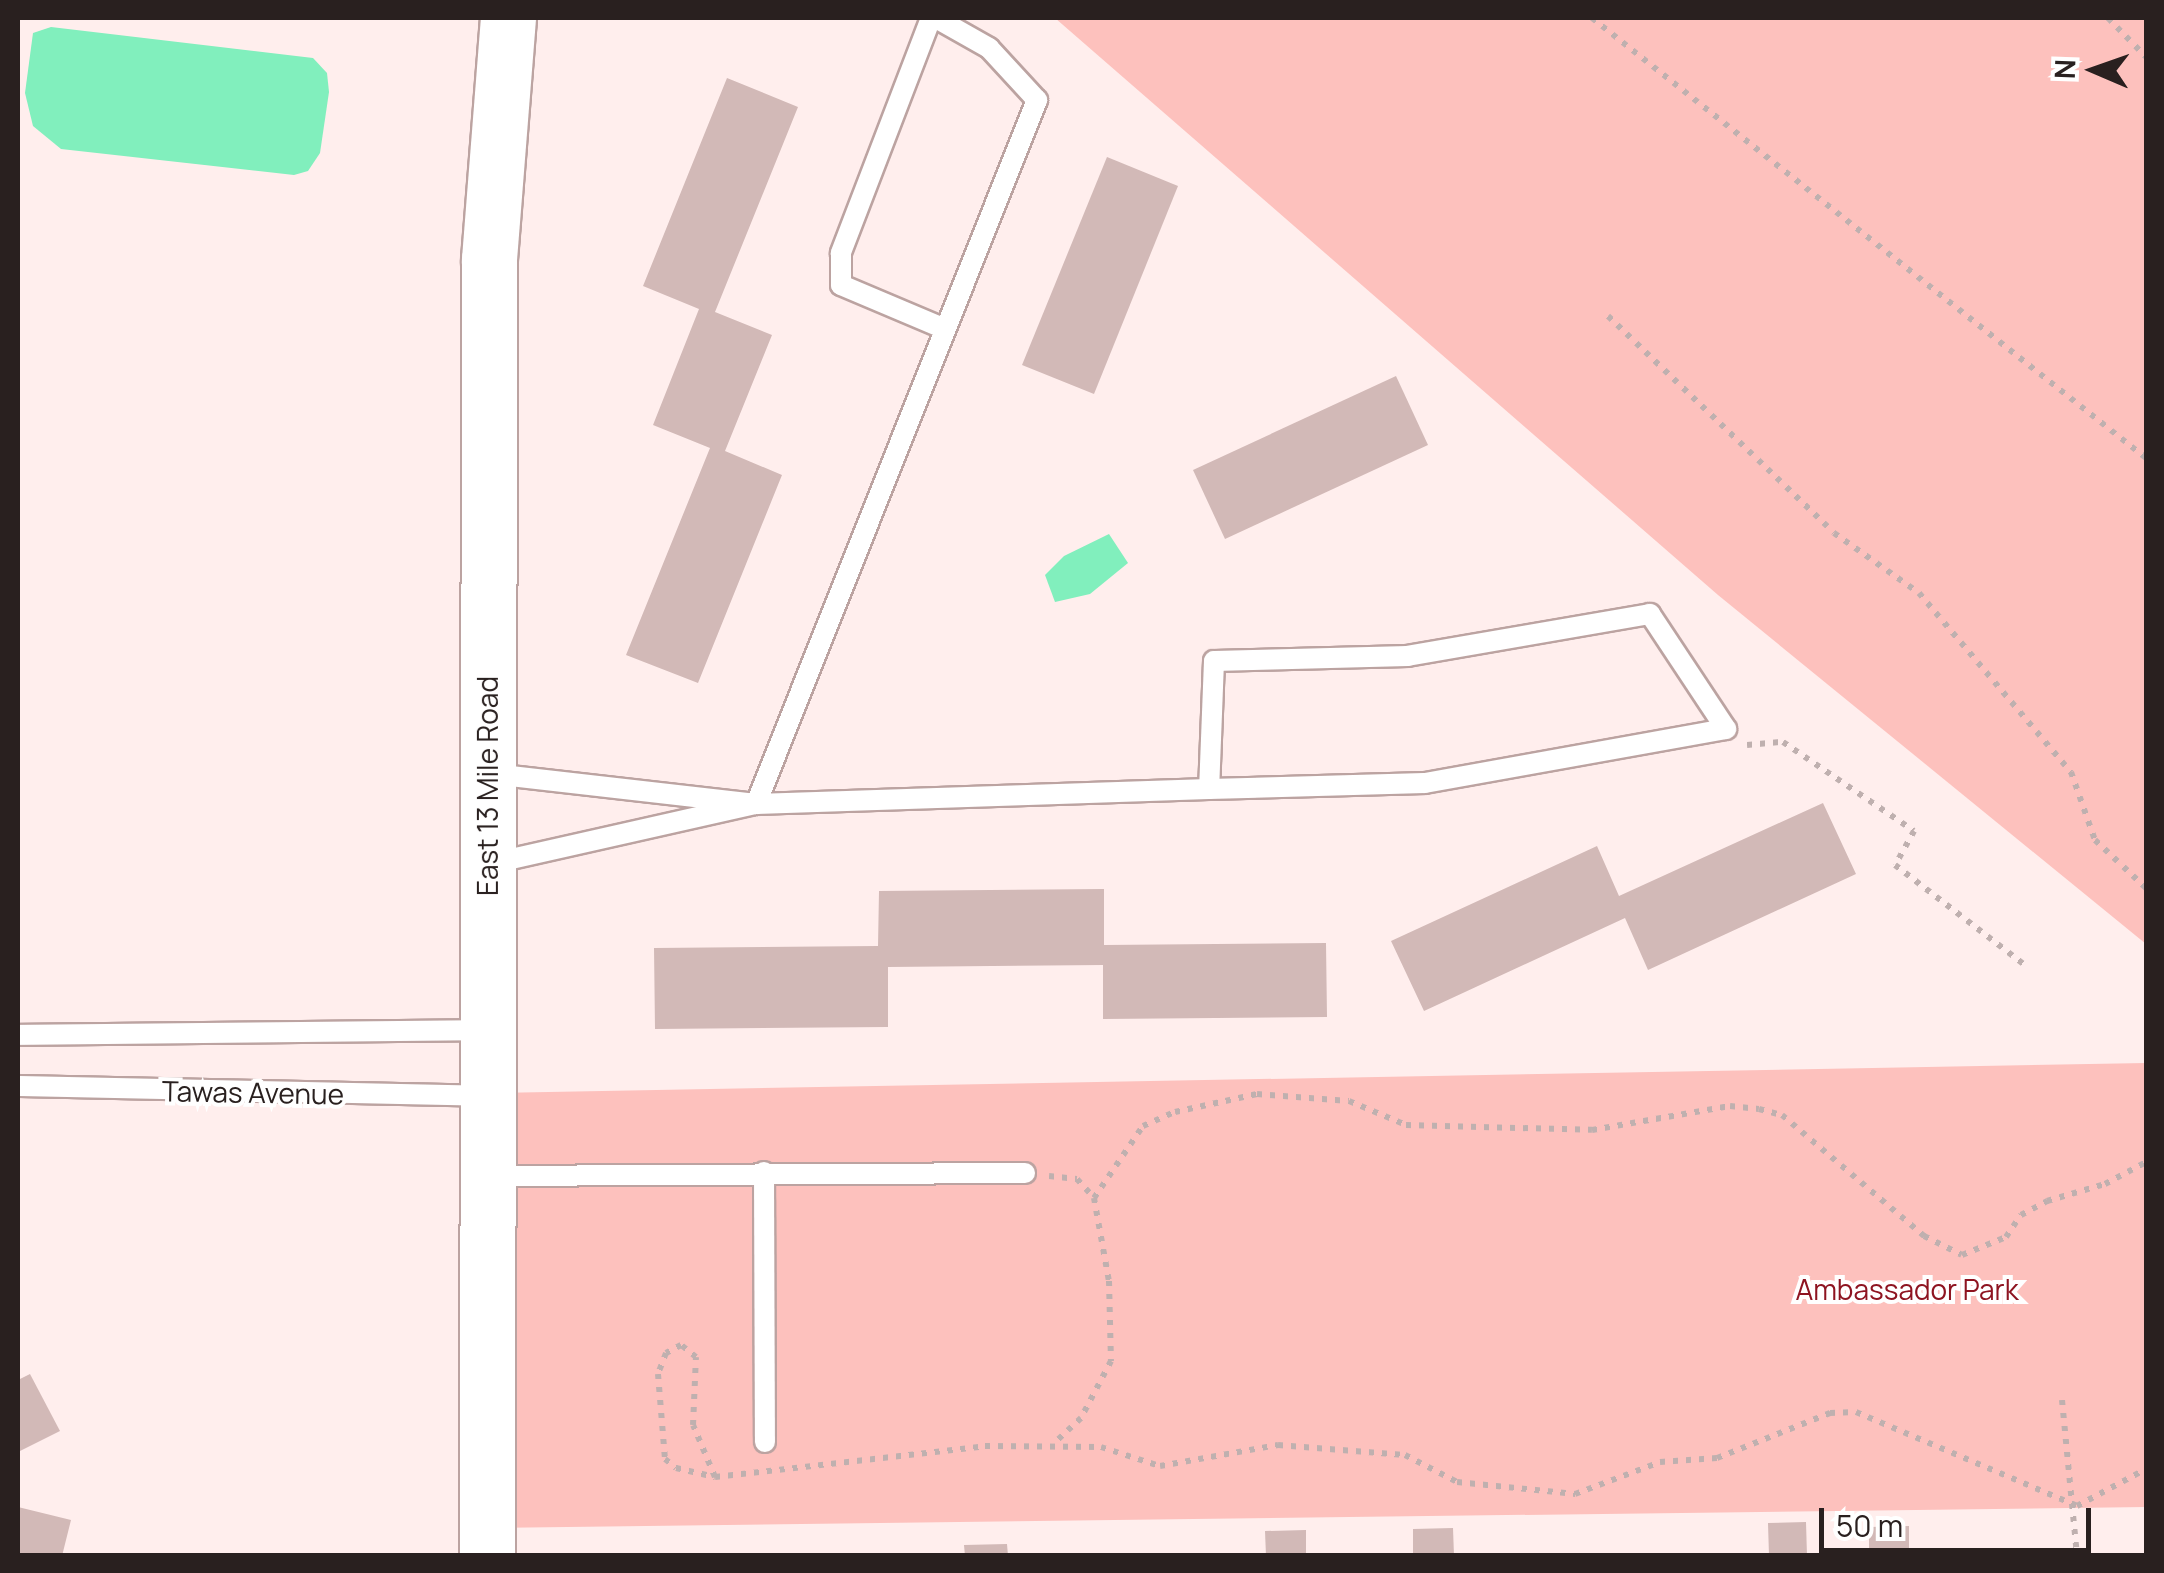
<!DOCTYPE html>
<style>
body{margin:0}
#map{position:relative;width:2164px;height:1573px;overflow:hidden;background:#ffeeed;font-family:Manrope,sans-serif}
div>[style]{position:absolute}
[style*='--x']{left:calc(var(--x)*1px);top:calc(var(--y)*1px);width:calc(var(--w)*1px);rotate:calc(var(--a)*1deg)}
.green>*{inset:0;background:#fdc1bd}
.water>*{inset:0;background:#81efbd}
.building>*{inset:0;background:#d2b9b7}
.path>*{height:6px;margin-top:-3px;transform-origin:0;background:repeating-linear-gradient(90deg,#bfb0af 0 5px,transparent 0 13px)}
.roads{filter:drop-shadow(2px 0 #bca3a1) drop-shadow(-2px 0 #bca3a1) drop-shadow(0 2px #bca3a1) drop-shadow(0 -2px #bca3a1)}
.service>*{height:20px;margin:-10px;padding:0 10px;transform-origin:10px;border-radius:10px;background:#fff}
.secondary>*{height:55px;margin:-27.5px;padding:0 27.5px;transform-origin:27.5px;border-radius:27.5px;background:#fff}
span{translate:-50% -50%;white-space:nowrap;text-align:center;line-height:1.15;-webkit-text-stroke:8px #fff;paint-order:stroke}
.street-label{font-size:28px;color:#29201f}
.park-label{font-size:28px;color:#8e1421}
.frame{position:absolute;inset:0;border:20px solid #29201f;pointer-events:none}
.north{position:absolute;left:2044px;top:20px;width:100px;height:100px;-webkit-text-stroke:8px #fff;paint-order:stroke;rotate:272deg;font-size:28px;font-weight:700;line-height:40px;text-align:center;color:#29201f}
.north::after{content:'';display:block;margin:auto;width:35px;height:45px;background:#29201f;clip-path:polygon(50% 0,100% 100%,50% 72%,0 100%)}
.scale{position:absolute;left:1819px;top:1508px;width:272px;height:45px;box-sizing:border-box;border:5px solid #29201f;border-top:0;padding-left:12px;font-size:30px;line-height:35px;white-space:nowrap;color:#29201f;-webkit-text-stroke:8px #fff;paint-order:stroke}
</style>
<div id="map">
<div class="green">
<i style="clip-path:polygon(1055px 18px,2146px 18px,2146px 944px,1718px 595px)"></i>
<i style="clip-path:polygon(2146px 1063px,2146px 1507px,492px 1528px,492px 1093px)"></i>
</div>
<div class="water">
<i style="clip-path:polygon(51px 27px,313px 58px,327px 73px,329px 92px,320px 153px,308px 171px,294px 175px,61px 149px,33px 126px,25px 93px,33px 33px)"></i>
<i style="clip-path:polygon(1109px 534px,1128px 563px,1090px 594px,1055px 602px,1045px 575px,1064px 556px)"></i>
</div>
<div class="building">
<i style="clip-path:polygon(727px 78px,798px 107px,715px 312px,772px 335px,725px 451px,782px 475px,698px 683px,626px 655px,710px 448px,653px 425px,699px 309px,643px 286px)"></i>
<i style="clip-path:polygon(1107px 157px,1178px 186px,1094px 394px,1022px 365px)"></i>
<i style="clip-path:polygon(1396px 376px,1428px 445px,1225px 539px,1193px 470px)"></i>
<i style="clip-path:polygon(1823px 803px,1856px 874px,1648px 970px,1625px 918px,1424px 1011px,1391px 941px,1597px 846px,1619px 896px)"></i>
<i style="clip-path:polygon(1104px 889px,1104px 945px,1326px 943px,1327px 1017px,1103px 1019px,1103px 965px,888px 967px,888px 1027px,655px 1029px,654px 948px,878px 946px,879px 891px)"></i>
<i style="clip-path:polygon(30px 1374px,60px 1431px,20px 1451px,18px 1380px)"></i>
<i style="clip-path:polygon(18px 1507px,71px 1520px,62px 1556px,18px 1556px)"></i>
<i style="clip-path:polygon(1806px 1522px,1807px 1556px,1769px 1556px,1768px 1523px)"></i>
<i style="clip-path:polygon(1909px 1526px,1909px 1556px,1869px 1556px,1869px 1527px)"></i>
<i style="clip-path:polygon(1453px 1528px,1454px 1556px,1413px 1556px,1413px 1529px)"></i>
<i style="clip-path:polygon(1306px 1530px,1306px 1556px,1266px 1556px,1265px 1531px)"></i>
<i style="clip-path:polygon(1007px 1544px,1008px 1556px,965px 1556px,964px 1545px)"></i>
</div>
<div class="path">
<i style="--x:1592;--y:18;--w:707;--a:38.46"></i>
<i style="--x:2108;--y:18;--w:54;--a:45.7"></i>
<i style="--x:1608;--y:316;--w:313;--a:43.8"></i>
<i style="--x:1834;--y:533;--w:104;--a:35.2"></i>
<i style="--x:1919;--y:593;--w:235;--a:49.7"></i>
<i style="--x:2071;--y:772;--w:72;--a:70.6"></i>
<i style="--x:2095;--y:840;--w:70;--a:43.3"></i>
<i style="--x:1747;--y:745;--w:36;--a:-5"></i>
<i style="--x:1783;--y:742;--w:158;--a:34.2"></i>
<i style="--x:1914;--y:831;--w:39;--a:119"></i>
<i style="--x:1895;--y:865;--w:164;--a:37.6"></i>
<i style="--x:1049;--y:1176;--w:28;--a:6"></i>
<i style="--x:1077;--y:1179;--w:25;--a:48"></i>
<i style="--x:1094;--y:1198;--w:84;--a:79.8"></i>
<i style="--x:1109;--y:1281;--w:80;--a:88.6"></i>
<i style="--x:1111;--y:1361;--w:64;--a:117.8"></i>
<i style="--x:1081;--y:1418;--w:35;--a:137"></i>
<i style="--x:1094;--y:1198;--w:87;--a:-55.8"></i>
<i style="--x:1143;--y:1126;--w:35;--a:-24"></i>
<i style="--x:1175;--y:1112;--w:84;--a:-12.4"></i>
<i style="--x:1257;--y:1094;--w:92;--a:4.4"></i>
<i style="--x:1349;--y:1101;--w:62;--a:22.8"></i>
<i style="--x:1406;--y:1125;--w:186;--a:1.5"></i>
<i style="--x:1592;--y:1130;--w:140;--a:-9.9"></i>
<i style="--x:1730;--y:1106;--w:29;--a:6"></i>
<i style="--x:1759;--y:1109;--w:24;--a:15"></i>
<i style="--x:1782;--y:1115;--w:187;--a:40.4"></i>
<i style="--x:1924;--y:1236;--w:42;--a:26.6"></i>
<i style="--x:1962;--y:1255;--w:48;--a:-22.2"></i>
<i style="--x:2006;--y:1237;--w:27;--a:-56"></i>
<i style="--x:2021;--y:1215;--w:30;--a:-28"></i>
<i style="--x:2047;--y:1201;--w:60;--a:-16.3"></i>
<i style="--x:2105;--y:1184;--w:47;--a:-28.2"></i>
<i style="--x:2062;--y:1400;--w:157;--a:84.5"></i>
<i style="--x:715;--y:1477;--w:56;--a:-112.9"></i>
<i style="--x:693;--y:1425;--w:68;--a:-87.5"></i>
<i style="--x:696;--y:1357;--w:19;--a:-141"></i>
<i style="--x:681;--y:1345;--w:17;--a:152"></i>
<i style="--x:666;--y:1353;--w:22;--a:111"></i>
<i style="--x:658;--y:1374;--w:85;--a:85.3"></i>
<i style="--x:665;--y:1459;--w:14;--a:39"></i>
<i style="--x:676;--y:1468;--w:40;--a:13"></i>
<i style="--x:715;--y:1477;--w:272;--a:-6.5"></i>
<i style="--x:985;--y:1446;--w:116;--a:0.5"></i>
<i style="--x:1101;--y:1447;--w:62;--a:17.9"></i>
<i style="--x:1160;--y:1466;--w:120;--a:-10.1"></i>
<i style="--x:1278;--y:1445;--w:127;--a:4.5"></i>
<i style="--x:1405;--y:1455;--w:59;--a:27.4"></i>
<i style="--x:1457;--y:1482;--w:119;--a:5.8"></i>
<i style="--x:1575;--y:1494;--w:91;--a:-20.6"></i>
<i style="--x:1660;--y:1462;--w:57;--a:-4"></i>
<i style="--x:1717;--y:1458;--w:122;--a:-21.7"></i>
<i style="--x:1830;--y:1413;--w:26;--a:-2"></i>
<i style="--x:1856;--y:1412;--w:240;--a:23"></i>
<i style="--x:2077;--y:1506;--w:78;--a:-28.2"></i>
</div>
<div class="roads">
<div class="service">
<i style="--x:931;--y:18;--w:252;--a:111"></i>
<i style="--x:841;--y:253;--w:32;--a:90"></i>
<i style="--x:841;--y:285;--w:113;--a:22.9"></i>
<i style="--x:936;--y:18;--w:61;--a:29.5"></i>
<i style="--x:989;--y:48;--w:71;--a:47.3"></i>
<i style="--x:1037;--y:100;--w:758;--a:111.76"></i>
<i style="--x:756;--y:804;--w:453;--a:-1.9"></i>
<i style="--x:1209;--y:789;--w:216;--a:-1.6"></i>
<i style="--x:1425;--y:783;--w:306;--a:-10.2"></i>
<i style="--x:1726;--y:729;--w:138;--a:-123.5"></i>
<i style="--x:1650;--y:614;--w:246;--a:170.2"></i>
<i style="--x:1408;--y:656;--w:194;--a:178.5"></i>
<i style="--x:1214;--y:661;--w:128;--a:92.2"></i>
<i style="--x:489;--y:864;--w:274;--a:-12.7"></i>
<i style="--x:756;--y:804;--w:267;--a:-173.5"></i>
<i style="--x:18;--y:1035;--w:468;--a:-0.6"></i>
<i style="--x:18;--y:1086;--w:467;--a:1.2"></i>
<i style="--x:764;--y:1172;--w:270;--a:89.8"></i>
<i style="--x:489;--y:1176;--w:536;--a:-0.32"></i>
</div>
<div class="secondary">
<i style="--x:487;--y:1556;--w:1297;--a:-89.91"></i>
<i style="--x:489;--y:259;--w:242;--a:-85.5"></i>
</div>
</div>
<div class="street-label">
<span style="left:487px;top:786px;rotate:-90deg">East 13 Mile Road</span>
<span style="left:253px;top:1092px;rotate:1deg">Tawas Avenue</span>
</div>
<div class="park-label">
<span style="left:1907px;top:1289px">Ambassador Park</span>
</div>
<div class="frame"></div>
<div class="north">N</div>
<div class="scale">50 m</div>
</div>
